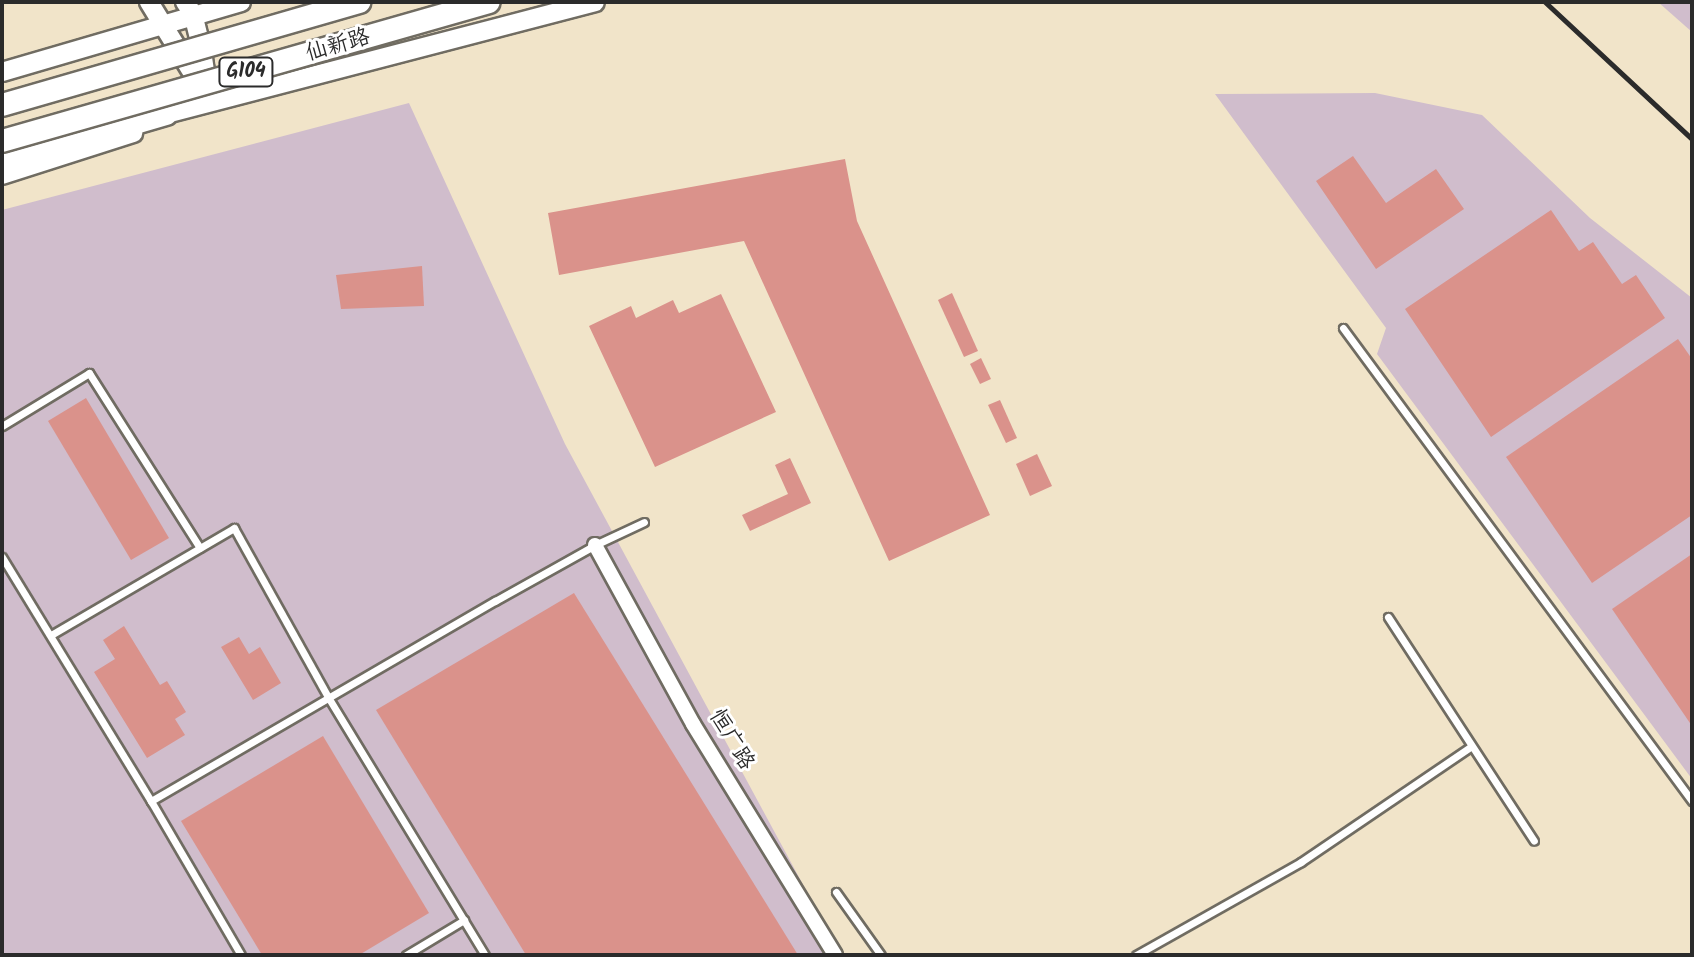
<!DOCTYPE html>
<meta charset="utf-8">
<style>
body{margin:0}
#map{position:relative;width:1694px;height:957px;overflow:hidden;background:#f1e4c9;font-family:Kalam,"LXGW WenKai TC",sans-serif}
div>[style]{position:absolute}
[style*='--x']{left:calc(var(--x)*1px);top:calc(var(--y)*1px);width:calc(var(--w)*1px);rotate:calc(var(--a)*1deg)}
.industrial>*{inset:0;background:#d0bdcc}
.building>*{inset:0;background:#da928b}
.roads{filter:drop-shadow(2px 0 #706c62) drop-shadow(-2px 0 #706c62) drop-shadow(0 2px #706c62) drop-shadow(0 -2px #706c62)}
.lane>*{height:7px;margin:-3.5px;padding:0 3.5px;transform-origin:3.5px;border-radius:3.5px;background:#fff}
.street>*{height:14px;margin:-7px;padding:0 7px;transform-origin:7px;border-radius:7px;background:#fff}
.secondary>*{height:18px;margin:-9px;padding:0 9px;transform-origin:9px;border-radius:9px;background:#fff}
.primary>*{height:22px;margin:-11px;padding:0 11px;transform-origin:11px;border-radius:11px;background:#fff}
.rail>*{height:5px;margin:-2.5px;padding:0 2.5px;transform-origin:2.5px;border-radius:2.5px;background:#2b2b2b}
.bridges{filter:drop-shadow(2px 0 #706c62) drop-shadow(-2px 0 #706c62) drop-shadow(0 2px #706c62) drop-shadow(0 -2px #706c62)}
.primary-bridge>*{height:22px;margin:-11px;padding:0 11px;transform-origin:11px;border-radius:11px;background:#fff}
span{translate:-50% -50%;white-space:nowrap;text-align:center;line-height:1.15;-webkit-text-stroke:6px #fff;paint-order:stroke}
.shield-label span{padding:2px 6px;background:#fff;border:2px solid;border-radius:6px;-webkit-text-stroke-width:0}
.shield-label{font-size:20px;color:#2b2b2b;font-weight:700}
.street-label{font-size:22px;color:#2b2b2b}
.frame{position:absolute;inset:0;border:4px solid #2b2b2b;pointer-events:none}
</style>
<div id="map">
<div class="industrial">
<i style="clip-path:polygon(1658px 2px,1692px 2px,1692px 32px)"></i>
<i style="clip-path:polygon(1375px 93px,1482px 115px,1590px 218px,1692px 298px,1692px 779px,1377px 354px,1386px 328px,1215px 94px)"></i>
<i style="clip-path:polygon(409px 103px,565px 444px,841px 955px,2px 955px,2px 210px)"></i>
</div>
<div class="building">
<i style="clip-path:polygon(1353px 156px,1386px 203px,1436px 169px,1464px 209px,1376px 269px,1316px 181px)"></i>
<i style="clip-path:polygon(845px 159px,857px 221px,990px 515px,889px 561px,744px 241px,559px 275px,548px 213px)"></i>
<i style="clip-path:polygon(1551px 210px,1579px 251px,1593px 242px,1622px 284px,1636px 275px,1665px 318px,1491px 437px,1405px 309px)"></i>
<i style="clip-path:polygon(422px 266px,424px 306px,341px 309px,336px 275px)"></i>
<i style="clip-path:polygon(952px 293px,978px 351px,964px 357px,938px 300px)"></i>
<i style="clip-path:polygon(721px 294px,776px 412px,655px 467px,589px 326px,631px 306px,636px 318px,673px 300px,679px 313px)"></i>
<i style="clip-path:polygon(1678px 339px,1692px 359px,1692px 515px,1592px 583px,1506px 457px)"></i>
<i style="clip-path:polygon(981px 358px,991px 379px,980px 384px,970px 364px)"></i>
<i style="clip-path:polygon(86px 398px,169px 538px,131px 560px,48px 421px)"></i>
<i style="clip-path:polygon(1000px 400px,1017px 438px,1006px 443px,988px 405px)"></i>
<i style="clip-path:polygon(1037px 454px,1052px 486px,1030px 496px,1016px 464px)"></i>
<i style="clip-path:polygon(790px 458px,811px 503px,750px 531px,742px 515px,788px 494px,775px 465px)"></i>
<i style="clip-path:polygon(1692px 554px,1692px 726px,1612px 609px)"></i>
<i style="clip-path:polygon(574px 593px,798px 955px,526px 955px,376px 710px)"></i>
<i style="clip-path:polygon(124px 626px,160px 685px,167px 681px,186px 712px,175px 719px,185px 735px,147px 758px,94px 672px,115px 659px,103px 640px)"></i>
<i style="clip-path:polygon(239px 637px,249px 654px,260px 647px,281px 683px,253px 700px,221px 647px)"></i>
<i style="clip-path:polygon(323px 736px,429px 913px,359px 955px,262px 955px,181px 821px)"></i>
</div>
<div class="roads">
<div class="lane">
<i style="--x:1343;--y:328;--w:588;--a:53.58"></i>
<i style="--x:2;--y:426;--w:102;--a:-31.3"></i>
<i style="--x:89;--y:373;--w:207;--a:57.6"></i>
<i style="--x:2;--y:557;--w:286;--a:58.6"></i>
<i style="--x:151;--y:801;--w:398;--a:-30.2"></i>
<i style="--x:495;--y:601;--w:115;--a:-29.2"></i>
<i style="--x:595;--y:545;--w:54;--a:-25.1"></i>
<i style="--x:1388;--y:617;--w:267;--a:56.9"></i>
<i style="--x:51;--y:635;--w:212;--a:-30.3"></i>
<i style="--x:234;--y:528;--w:193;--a:60.9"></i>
<i style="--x:328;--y:697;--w:302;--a:58.7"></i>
<i style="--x:151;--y:801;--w:178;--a:59.7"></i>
<i style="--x:836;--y:892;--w:77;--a:54.5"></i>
<i style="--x:406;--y:955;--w:68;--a:-31.1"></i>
<i style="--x:1136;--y:955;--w:189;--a:-29.4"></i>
<i style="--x:1301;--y:862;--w:204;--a:-34.2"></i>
</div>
<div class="street">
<i style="--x:595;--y:545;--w:204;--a:61.3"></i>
<i style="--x:693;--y:724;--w:271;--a:58.4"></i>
</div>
<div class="secondary">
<i style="--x:149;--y:2;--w:109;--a:58.5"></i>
<i style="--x:185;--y:2;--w:14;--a:56"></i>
<i style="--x:193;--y:14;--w:32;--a:76"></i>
<i style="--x:201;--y:45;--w:46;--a:81.2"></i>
<i style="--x:2;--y:72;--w:249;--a:-16.3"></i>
<i style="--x:166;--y:114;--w:443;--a:-14.6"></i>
<i style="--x:2;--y:175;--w:138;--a:-17.8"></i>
</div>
<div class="primary">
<i style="--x:2;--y:162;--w:171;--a:-16.3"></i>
</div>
</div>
<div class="rail">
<i style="--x:1545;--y:2;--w:201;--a:43"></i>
</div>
<div class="bridges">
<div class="primary-bridge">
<i style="--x:2;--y:105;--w:372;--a:-16.1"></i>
<i style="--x:2;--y:141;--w:506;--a:-15.93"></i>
</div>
</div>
<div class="shield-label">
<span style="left:246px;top:72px">G104</span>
</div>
<div class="street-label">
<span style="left:338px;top:46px;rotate:-16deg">仙新路</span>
<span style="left:731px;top:740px;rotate:59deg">恒广路</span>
</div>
<div class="frame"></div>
</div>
